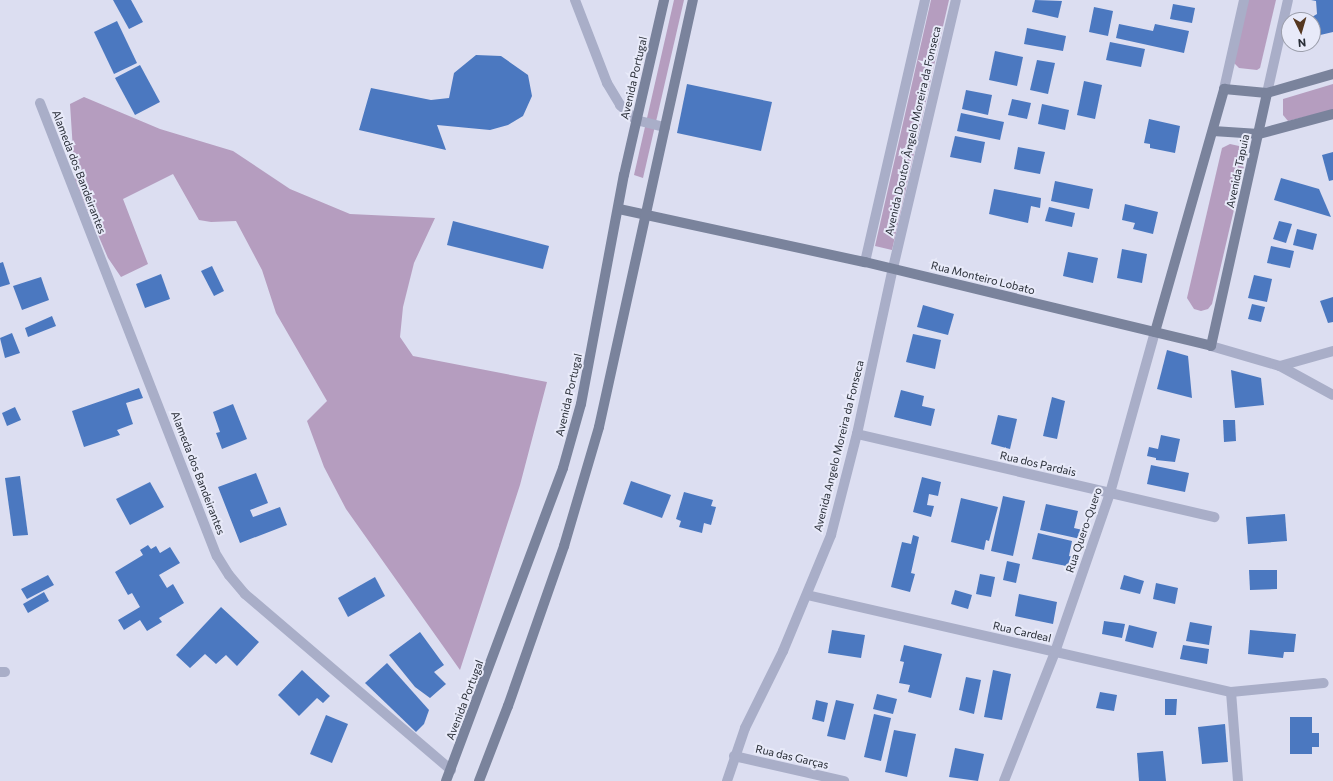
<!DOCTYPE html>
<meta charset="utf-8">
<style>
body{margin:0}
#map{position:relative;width:1333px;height:781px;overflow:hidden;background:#dcdef1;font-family:Commissioner,sans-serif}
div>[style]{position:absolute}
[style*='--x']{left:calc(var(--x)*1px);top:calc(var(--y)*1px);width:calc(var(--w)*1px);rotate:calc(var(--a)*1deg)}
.green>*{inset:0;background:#b59dbf}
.building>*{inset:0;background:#4b78c0}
.service>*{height:10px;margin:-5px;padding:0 5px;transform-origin:5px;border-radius:5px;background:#a9aec8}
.minor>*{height:10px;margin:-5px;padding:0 5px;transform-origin:5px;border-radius:5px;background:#a9aec8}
.tertiary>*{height:10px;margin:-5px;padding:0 5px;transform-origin:5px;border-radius:5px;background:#a9aec8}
.secondary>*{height:10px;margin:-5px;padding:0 5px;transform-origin:5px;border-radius:5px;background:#7a839c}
span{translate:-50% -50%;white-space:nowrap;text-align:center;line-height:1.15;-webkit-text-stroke:4px #e8eaf9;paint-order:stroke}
.street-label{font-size:11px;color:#282d36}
.north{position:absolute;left:1281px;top:12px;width:40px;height:40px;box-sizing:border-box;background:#e8eaf9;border:1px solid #9b9eab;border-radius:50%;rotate:175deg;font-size:11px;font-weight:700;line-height:16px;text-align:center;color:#282d36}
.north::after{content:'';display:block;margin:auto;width:14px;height:18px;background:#553720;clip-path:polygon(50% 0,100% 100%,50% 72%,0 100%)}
</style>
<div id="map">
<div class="green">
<i style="clip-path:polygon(674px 0,684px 0,643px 178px,634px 175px)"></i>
<i style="clip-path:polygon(931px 0,949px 0,892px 250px,875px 246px)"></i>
<i style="clip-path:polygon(1247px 0,1276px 0,1260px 68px,1257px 70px,1239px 68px,1233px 62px)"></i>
<i style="clip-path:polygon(1333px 84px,1333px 110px,1288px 121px,1283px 115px,1283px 99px)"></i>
<i style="clip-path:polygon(84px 97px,160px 129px,233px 151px,290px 189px,350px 214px,435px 218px,414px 263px,403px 307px,400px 337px,413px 356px,547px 382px,520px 485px,460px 670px,346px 509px,324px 467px,307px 421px,327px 401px,276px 313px,262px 270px,236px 221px,211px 222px,199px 220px,173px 174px,123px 199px,148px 264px,121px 277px,108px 258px,75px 181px,70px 104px)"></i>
<i style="clip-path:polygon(1230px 144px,1239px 146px,1245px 151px,1246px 158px,1212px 304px,1208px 309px,1201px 311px,1194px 309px,1187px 298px,1222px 148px)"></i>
</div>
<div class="building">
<i style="clip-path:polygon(113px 0,131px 0,143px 22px,129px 29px)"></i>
<i style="clip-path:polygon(1035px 0,1062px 1px,1058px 18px,1032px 12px)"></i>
<i style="clip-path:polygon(1311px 0,1333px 0,1333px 32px,1316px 36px,1312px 17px,1317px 14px,1316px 1px)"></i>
<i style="clip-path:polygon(1173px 4px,1195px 8px,1192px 23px,1170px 19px)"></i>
<i style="clip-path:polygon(1094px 7px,1113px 11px,1108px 36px,1089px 32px)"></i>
<i style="clip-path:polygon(117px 21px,137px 63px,114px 74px,94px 32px)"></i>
<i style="clip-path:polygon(1119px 24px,1153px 31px,1155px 24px,1189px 31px,1184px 53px,1116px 38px)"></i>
<i style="clip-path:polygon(1027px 28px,1066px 36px,1063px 51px,1024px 44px)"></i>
<i style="clip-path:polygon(1110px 42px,1145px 49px,1141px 67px,1106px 60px)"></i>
<i style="clip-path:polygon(995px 51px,1023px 57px,1017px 86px,989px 80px)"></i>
<i style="clip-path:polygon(476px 55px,501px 56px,528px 75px,532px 96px,523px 116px,508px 125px,490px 130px,437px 125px,446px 150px,359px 130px,371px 88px,431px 100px,449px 98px,454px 73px)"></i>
<i style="clip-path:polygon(1037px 60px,1055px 63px,1048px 94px,1030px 90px)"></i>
<i style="clip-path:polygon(140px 65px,160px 102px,135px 115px,115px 78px)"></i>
<i style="clip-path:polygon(1084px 81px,1102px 85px,1095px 119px,1077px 115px)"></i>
<i style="clip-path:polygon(687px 84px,772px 102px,761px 151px,677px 133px)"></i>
<i style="clip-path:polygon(966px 90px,992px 95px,988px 115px,962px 109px)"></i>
<i style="clip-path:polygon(1012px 99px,1031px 103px,1027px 119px,1008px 115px)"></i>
<i style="clip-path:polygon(1042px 104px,1069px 110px,1065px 130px,1038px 124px)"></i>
<i style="clip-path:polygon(961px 113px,1004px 122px,1000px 140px,957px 131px)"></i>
<i style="clip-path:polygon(1149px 119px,1180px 126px,1175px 153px,1150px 148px,1150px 144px,1144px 143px)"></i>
<i style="clip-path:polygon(955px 136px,985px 142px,981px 163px,950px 157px)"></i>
<i style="clip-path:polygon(1018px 147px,1045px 152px,1040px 174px,1014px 169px)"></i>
<i style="clip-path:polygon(1333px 152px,1333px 180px,1329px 181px,1322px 155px)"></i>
<i style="clip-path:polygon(1281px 178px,1319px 189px,1331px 217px,1274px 200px)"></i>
<i style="clip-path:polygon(1055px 181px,1093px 189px,1089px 209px,1051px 201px)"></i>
<i style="clip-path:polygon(994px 189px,1041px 198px,1040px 208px,1031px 206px,1028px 223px,989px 214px)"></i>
<i style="clip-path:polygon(1125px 204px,1158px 212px,1153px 234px,1133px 229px,1135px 223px,1122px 220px)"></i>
<i style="clip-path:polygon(1049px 207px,1075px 213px,1072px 227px,1045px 221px)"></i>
<i style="clip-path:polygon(453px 221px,549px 246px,543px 269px,447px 245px)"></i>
<i style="clip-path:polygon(1279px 221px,1292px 224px,1286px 243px,1273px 239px)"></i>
<i style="clip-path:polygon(1297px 229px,1317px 234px,1313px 250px,1293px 245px)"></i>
<i style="clip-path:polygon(1271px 246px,1294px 251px,1290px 268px,1267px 263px)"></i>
<i style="clip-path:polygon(1122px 249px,1147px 254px,1142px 283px,1117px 278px)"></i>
<i style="clip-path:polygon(1068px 252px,1098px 258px,1093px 283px,1063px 276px)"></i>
<i style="clip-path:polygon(3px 262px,10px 284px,0 287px,0 263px)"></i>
<i style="clip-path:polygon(212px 266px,224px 291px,214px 296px,201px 271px)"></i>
<i style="clip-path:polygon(161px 274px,170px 299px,145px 308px,136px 284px)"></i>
<i style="clip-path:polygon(1254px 275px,1272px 279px,1267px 302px,1248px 298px)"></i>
<i style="clip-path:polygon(41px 277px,49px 300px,22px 310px,13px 286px)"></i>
<i style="clip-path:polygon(1333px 297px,1333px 322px,1328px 323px,1320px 301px)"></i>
<i style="clip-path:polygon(1252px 304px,1265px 307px,1261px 322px,1248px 319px)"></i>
<i style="clip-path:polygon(923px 305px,954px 314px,948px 335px,917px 327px)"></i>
<i style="clip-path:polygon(52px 316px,56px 326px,28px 337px,25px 328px)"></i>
<i style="clip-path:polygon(12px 333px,20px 353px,5px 358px,0 338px)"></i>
<i style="clip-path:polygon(913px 334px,941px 340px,935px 369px,906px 362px)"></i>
<i style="clip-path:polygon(1167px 350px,1188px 356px,1192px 398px,1157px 389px)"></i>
<i style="clip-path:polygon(1231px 370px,1261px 378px,1264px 405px,1235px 408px)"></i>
<i style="clip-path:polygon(139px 388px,143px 398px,126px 403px,133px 424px,117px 430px,120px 435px,84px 447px,72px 411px)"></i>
<i style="clip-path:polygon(901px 390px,924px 396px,922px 406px,935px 409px,931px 426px,894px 417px)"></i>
<i style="clip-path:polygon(1052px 397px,1065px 401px,1057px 439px,1043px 436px)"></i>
<i style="clip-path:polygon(233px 404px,247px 439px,222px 449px,216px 433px,220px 432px,213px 412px)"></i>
<i style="clip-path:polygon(15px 407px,21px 420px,7px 426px,2px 413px)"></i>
<i style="clip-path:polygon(998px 415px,1017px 419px,1010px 449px,991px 444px)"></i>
<i style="clip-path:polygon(1223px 420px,1235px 420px,1236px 441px,1224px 442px)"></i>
<i style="clip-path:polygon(1161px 435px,1180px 439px,1175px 462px,1156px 460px,1156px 458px,1147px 456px,1149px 447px,1158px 449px)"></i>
<i style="clip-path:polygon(1151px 465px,1189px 473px,1185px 492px,1147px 484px)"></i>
<i style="clip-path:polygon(256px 473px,268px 503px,250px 510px,253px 517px,280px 507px,287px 525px,240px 543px,218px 487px)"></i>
<i style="clip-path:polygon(20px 476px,28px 535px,13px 536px,5px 478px)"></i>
<i style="clip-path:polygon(922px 477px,941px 482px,938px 496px,929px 494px,927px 505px,934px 506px,931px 517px,913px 512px)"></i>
<i style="clip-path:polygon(631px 481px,671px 495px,662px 518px,623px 504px)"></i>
<i style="clip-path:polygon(150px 482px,164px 507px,130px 525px,116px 499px)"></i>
<i style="clip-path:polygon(684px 492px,713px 500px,711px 506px,716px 507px,711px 525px,704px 523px,702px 533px,679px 527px,681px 521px,676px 519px)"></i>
<i style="clip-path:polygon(1003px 496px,1025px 501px,1013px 556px,991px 551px)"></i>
<i style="clip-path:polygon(961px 498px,998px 507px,989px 541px,986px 540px,984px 550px,951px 542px)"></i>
<i style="clip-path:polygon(1046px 504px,1078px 511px,1074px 528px,1087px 531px,1085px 540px,1040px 530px)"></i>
<i style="clip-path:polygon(1285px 514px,1287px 541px,1248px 544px,1246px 517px)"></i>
<i style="clip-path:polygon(1038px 533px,1072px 541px,1069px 556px,1073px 557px,1071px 567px,1032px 559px)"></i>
<i style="clip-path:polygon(913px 535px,919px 537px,911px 573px,915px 574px,910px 592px,891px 587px,902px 542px,911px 544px)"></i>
<i style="clip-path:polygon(148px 545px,151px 549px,156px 546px,160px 553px,170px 547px,180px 563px,159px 575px,167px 588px,173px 584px,184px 603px,159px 618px,162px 622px,147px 631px,140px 620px,124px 630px,118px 620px,140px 607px,132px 593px,128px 595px,115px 572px,143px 555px,140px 550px)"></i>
<i style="clip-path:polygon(1007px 561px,1020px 564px,1016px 583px,1003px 580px)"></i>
<i style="clip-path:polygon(1249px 570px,1277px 570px,1277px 589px,1250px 590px)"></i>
<i style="clip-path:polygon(980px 574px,995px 577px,991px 597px,976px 594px)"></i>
<i style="clip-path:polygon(48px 575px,54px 585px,27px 599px,21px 589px)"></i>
<i style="clip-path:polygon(1124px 575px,1144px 581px,1140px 594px,1120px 589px)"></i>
<i style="clip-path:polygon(375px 577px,385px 596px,348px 617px,338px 598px)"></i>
<i style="clip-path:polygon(1156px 583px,1178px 588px,1175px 604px,1153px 599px)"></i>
<i style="clip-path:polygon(955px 590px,972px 595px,968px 609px,951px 604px)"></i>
<i style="clip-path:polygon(44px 592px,49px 601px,28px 613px,23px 604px)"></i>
<i style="clip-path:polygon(1019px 594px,1057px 602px,1053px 624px,1015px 616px)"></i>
<i style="clip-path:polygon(221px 607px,259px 642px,237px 666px,226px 655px,216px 664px,205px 654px,190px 668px,176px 655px)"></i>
<i style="clip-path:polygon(1104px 621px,1125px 624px,1122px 638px,1102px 634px)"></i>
<i style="clip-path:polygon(1190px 622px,1212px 626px,1209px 645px,1186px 641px)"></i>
<i style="clip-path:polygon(1129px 625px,1157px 632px,1153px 648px,1125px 641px)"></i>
<i style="clip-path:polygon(832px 630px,865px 635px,861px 658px,828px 653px)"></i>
<i style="clip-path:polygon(1250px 630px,1296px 634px,1294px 652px,1284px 652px,1283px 658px,1248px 654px)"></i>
<i style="clip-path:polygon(420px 632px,444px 665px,434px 672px,446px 684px,430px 698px,415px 687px,389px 655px)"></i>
<i style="clip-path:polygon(904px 645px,942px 654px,931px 698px,908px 692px,910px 685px,899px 683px,904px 662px,900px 661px)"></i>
<i style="clip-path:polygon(1183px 645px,1209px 649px,1207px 664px,1180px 659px)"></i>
<i style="clip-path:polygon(387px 663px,429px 710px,424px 724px,416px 732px,365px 683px)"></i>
<i style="clip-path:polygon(302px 670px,330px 696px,323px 703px,317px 698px,299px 716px,278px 695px)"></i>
<i style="clip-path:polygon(993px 670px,1011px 674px,1002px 720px,984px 717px)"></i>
<i style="clip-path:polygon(966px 677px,981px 680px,974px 714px,959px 710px)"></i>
<i style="clip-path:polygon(1100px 692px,1117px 695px,1114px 711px,1096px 708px)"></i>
<i style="clip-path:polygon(877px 694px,897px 699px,893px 714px,873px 709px)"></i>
<i style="clip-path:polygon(1165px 699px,1177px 699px,1176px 715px,1165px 715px)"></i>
<i style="clip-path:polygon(816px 700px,828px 703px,824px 722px,812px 719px)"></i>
<i style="clip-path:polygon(836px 700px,854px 704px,845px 740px,827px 736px)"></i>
<i style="clip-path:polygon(874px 714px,891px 718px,881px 761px,864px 757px)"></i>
<i style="clip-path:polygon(326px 715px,348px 724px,332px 763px,310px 754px)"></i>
<i style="clip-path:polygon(1290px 717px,1312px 717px,1312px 733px,1319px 733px,1319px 747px,1312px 747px,1312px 754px,1290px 754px)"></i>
<i style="clip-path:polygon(1225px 724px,1228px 762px,1202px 764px,1198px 727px)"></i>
<i style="clip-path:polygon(894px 730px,916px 734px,907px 777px,885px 772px)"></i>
<i style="clip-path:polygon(955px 748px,984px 754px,978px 781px,949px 777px)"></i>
<i style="clip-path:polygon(1163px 751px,1166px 781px,1139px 781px,1137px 753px)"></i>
</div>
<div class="service">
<i style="--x:1231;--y:692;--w:93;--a:-5.5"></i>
</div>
<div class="minor">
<i style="--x:575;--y:0;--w:89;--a:68.9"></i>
<i style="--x:607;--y:83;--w:26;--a:59"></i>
<i style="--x:620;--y:105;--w:22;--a:43"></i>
<i style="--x:636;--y:120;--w:30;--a:14"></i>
<i style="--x:40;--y:103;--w:486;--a:68.7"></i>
<i style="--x:217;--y:556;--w:22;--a:58"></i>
<i style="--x:229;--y:575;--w:25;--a:50"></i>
<i style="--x:245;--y:594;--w:271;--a:40.5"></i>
<i style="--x:1280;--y:366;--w:55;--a:-15.8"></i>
<i style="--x:857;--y:434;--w:367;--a:13.1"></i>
<i style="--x:807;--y:595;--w:435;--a:12.9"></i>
<i style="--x:1231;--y:692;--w:89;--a:85.5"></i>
<i style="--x:0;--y:672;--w:5;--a:0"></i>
<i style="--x:734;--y:756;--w:113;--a:12.8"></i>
<i style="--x:1004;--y:781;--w:139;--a:-68.4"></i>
<i style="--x:1055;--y:652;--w:168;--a:-70.9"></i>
<i style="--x:1110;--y:493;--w:167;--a:-74.4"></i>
</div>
<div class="tertiary">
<i style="--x:1224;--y:89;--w:91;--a:-77.3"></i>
<i style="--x:1267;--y:93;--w:95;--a:-77.3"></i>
<i style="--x:865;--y:262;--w:269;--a:-77.1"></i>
<i style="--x:1211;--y:346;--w:72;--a:16.2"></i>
<i style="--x:1280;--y:366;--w:60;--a:28.7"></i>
<i style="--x:727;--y:781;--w:56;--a:-71.2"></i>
<i style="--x:745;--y:728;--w:86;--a:-63.7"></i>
<i style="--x:783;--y:651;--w:126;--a:-67.5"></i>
<i style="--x:831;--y:535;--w:104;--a:-75.6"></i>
<i style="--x:857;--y:434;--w:170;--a:-77.8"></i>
<i style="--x:893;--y:268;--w:275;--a:-76.8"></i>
</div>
<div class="secondary">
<i style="--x:1213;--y:131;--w:46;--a:3.7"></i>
<i style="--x:1259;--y:134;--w:77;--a:-15.1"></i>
<i style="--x:619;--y:209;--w:252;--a:12.2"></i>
<i style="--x:865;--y:262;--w:356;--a:13.6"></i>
<i style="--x:1211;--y:346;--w:259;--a:-77.5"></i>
<i style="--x:1155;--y:332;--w:253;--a:-74.1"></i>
<i style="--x:1224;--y:89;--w:43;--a:5.3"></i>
<i style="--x:1267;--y:93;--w:69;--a:-16.1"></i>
<i style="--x:446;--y:781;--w:334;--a:-69.5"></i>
<i style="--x:563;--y:468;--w:66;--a:-74.3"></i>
<i style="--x:581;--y:404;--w:233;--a:-79.4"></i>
<i style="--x:624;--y:175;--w:180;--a:-77.1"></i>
<i style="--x:479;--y:781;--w:80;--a:-68.9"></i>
<i style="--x:508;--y:706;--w:170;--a:-70.7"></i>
<i style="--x:564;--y:546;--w:124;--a:-73.6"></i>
<i style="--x:599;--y:427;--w:437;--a:-77.6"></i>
</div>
<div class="street-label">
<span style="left:634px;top:78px;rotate:-77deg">Avenida Portugal</span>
<span style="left:913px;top:131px;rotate:-77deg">Avenida Doutor Ângelo Moreira da Fonseca</span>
<span style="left:1238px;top:171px;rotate:-78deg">Avenida Tapuia</span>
<span style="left:79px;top:172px;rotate:69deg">Alameda dos Bandeirantes</span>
<span style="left:983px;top:278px;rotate:14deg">Rua Monteiro Lobato</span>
<span style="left:569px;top:395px;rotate:-77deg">Avenida Portugal</span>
<span style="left:839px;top:446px;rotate:-76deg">Avenida Angelo Moreira da Fonseca</span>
<span style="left:1038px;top:464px;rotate:13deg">Rua dos Pardais</span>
<span style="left:198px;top:473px;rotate:69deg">Alameda dos Bandeirantes</span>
<span style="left:1084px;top:530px;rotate:-71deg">Rua Quero-Quero</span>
<span style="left:1022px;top:632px;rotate:13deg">Rua Cardeal</span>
<span style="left:465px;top:700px;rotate:-69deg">Avenida Portugal</span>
<span style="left:792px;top:757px;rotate:13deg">Rua das Garças</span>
</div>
<div class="north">N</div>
</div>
